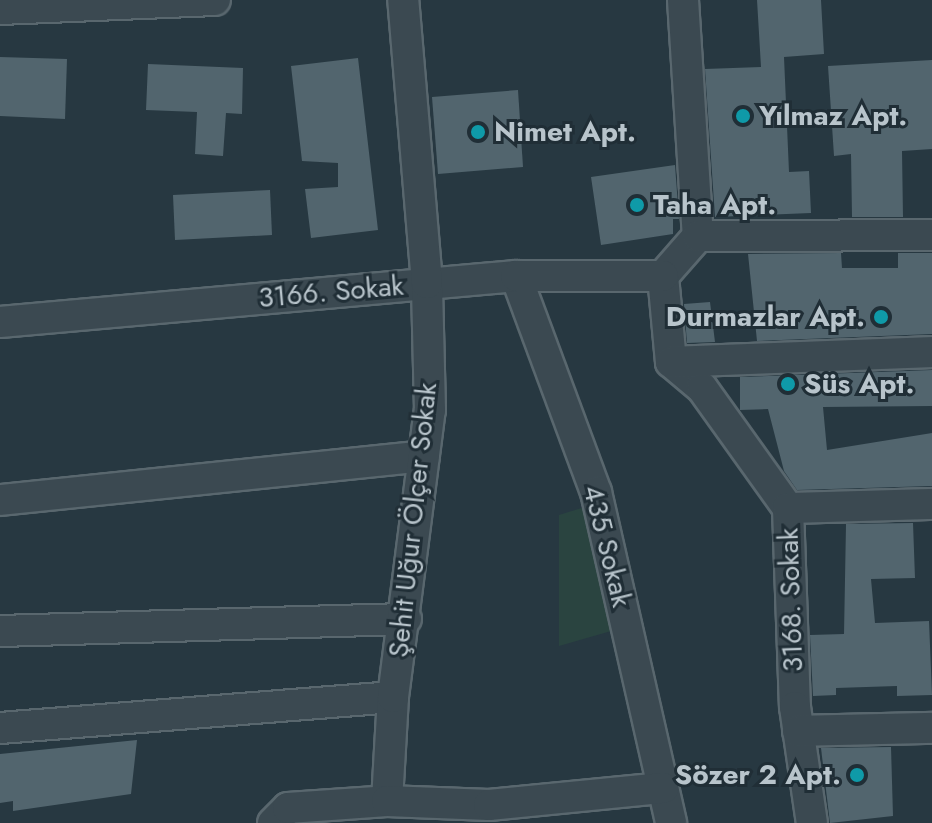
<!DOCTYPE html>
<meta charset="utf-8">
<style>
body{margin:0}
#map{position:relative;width:932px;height:823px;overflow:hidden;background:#273841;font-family:Jost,sans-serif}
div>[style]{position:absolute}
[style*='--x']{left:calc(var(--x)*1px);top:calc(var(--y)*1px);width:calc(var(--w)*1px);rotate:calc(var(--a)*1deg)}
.green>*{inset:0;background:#2a4440}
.building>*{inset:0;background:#52656e}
.roads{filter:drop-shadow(2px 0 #59676e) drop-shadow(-2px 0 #59676e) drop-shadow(0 2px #59676e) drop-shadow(0 -2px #59676e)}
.minor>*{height:30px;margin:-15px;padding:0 15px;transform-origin:15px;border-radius:15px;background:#3b4951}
.dots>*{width:22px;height:22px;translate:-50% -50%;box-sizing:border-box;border:4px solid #202e36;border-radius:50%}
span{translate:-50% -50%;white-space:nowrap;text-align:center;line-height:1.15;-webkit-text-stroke:6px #202e36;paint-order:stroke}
.poi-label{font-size:28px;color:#b8c4cb;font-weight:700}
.left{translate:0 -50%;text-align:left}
.right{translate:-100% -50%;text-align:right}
.street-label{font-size:28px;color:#b8c4cb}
</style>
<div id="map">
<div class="green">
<i style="clip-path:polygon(588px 506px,625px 627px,559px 646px,559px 515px)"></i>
</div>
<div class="building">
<i style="clip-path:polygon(757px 0,821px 0,824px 54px,784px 57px,789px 172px,809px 171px,811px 213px,715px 217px,705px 69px,761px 67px)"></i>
<i style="clip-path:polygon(0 57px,67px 59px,65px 119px,0 116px)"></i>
<i style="clip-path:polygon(358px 58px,378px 230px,311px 238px,305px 189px,338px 187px,338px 163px,302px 161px,291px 66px)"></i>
<i style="clip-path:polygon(932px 60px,932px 149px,902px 151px,903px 217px,852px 217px,851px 154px,834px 156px,828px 66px)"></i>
<i style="clip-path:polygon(148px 64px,243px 68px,242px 114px,226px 113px,223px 156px,195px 154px,197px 112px,146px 110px)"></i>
<i style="clip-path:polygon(518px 90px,523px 167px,438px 174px,432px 97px)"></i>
<i style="clip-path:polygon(675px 165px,679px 219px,673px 219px,673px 234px,601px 245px,591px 177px)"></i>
<i style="clip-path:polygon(270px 190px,272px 235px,175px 240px,173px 195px)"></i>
<i style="clip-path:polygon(841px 253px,842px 268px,898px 268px,898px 253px,932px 253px,932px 334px,757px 341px,748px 254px)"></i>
<i style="clip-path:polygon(710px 302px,715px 342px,687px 343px,684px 304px)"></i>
<i style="clip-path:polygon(932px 370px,932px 406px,823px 407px,827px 450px,932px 433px,932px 486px,797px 490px,784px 471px,768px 409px,740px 410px,740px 377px)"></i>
<i style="clip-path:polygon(913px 523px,915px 578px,871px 579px,875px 623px,929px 621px,932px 695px,897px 696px,897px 686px,836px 688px,836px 695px,813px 696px,810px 635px,844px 634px,846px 524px)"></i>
<i style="clip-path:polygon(137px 740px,131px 794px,13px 811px,13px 801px,0 803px,0 754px)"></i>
<i style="clip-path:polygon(891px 747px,893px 816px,830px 823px,821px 748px)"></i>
</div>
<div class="roads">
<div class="minor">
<i style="--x:683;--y:0;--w:236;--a:86.4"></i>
<i style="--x:698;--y:236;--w:53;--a:131.2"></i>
<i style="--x:663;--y:276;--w:86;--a:84.7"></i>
<i style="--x:671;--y:362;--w:40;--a:40"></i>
<i style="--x:702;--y:388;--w:148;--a:54.4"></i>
<i style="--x:788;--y:508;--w:199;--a:88"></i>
<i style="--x:795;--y:707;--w:117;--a:81.7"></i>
<i style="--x:0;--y:9;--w:215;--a:-2.4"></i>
<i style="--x:698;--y:236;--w:234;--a:-0.2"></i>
<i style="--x:516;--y:276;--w:230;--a:69.7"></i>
<i style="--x:596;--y:492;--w:339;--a:77.2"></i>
<i style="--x:0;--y:322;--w:518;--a:-5.09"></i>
<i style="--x:516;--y:276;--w:147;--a:0"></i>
<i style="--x:671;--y:362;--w:261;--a:-2.2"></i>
<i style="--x:0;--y:500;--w:426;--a:-5.9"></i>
<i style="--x:788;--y:508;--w:144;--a:-1.6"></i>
<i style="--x:0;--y:631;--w:406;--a:-1.7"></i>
<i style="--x:0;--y:728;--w:394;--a:-4.5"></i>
<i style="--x:798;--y:731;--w:134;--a:-1.3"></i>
<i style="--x:387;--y:801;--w:104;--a:-86.7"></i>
<i style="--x:393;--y:697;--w:289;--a:-82.7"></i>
<i style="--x:430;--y:410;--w:127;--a:-91.4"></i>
<i style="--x:427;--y:283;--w:284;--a:-94.8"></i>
<i style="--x:273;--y:823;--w:21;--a:-45"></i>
<i style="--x:288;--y:808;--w:99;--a:-4"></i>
<i style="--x:387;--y:801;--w:102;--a:2.2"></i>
<i style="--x:489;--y:805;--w:175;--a:-5.6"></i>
</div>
</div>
<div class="dots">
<i style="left:743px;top:116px;background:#0f9aa8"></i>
<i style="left:478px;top:132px;background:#0f9aa8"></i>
<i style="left:637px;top:205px;background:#0f9aa8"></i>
<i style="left:881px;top:317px;background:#0f9aa8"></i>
<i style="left:788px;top:384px;background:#0f9aa8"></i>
<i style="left:857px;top:775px;background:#0f9aa8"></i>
</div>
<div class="poi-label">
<span class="left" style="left:759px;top:116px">Yılmaz Apt.</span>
<span class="left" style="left:494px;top:132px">Nimet Apt.</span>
<span class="left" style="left:653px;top:205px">Taha Apt.</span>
<span class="right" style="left:865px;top:317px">Durmazlar Apt.</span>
<span class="left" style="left:804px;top:384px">Süs Apt.</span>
<span class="right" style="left:841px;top:775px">Sözer 2 Apt.</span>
</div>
<div class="street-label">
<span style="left:331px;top:292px;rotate:-5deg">3166. Sokak</span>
<span style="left:413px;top:520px;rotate:-84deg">Şehit Uğur Ölçer Sokak</span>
<span style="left:607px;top:546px;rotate:76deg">435 Sokak</span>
<span style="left:791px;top:600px;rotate:-92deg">3168. Sokak</span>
</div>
</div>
